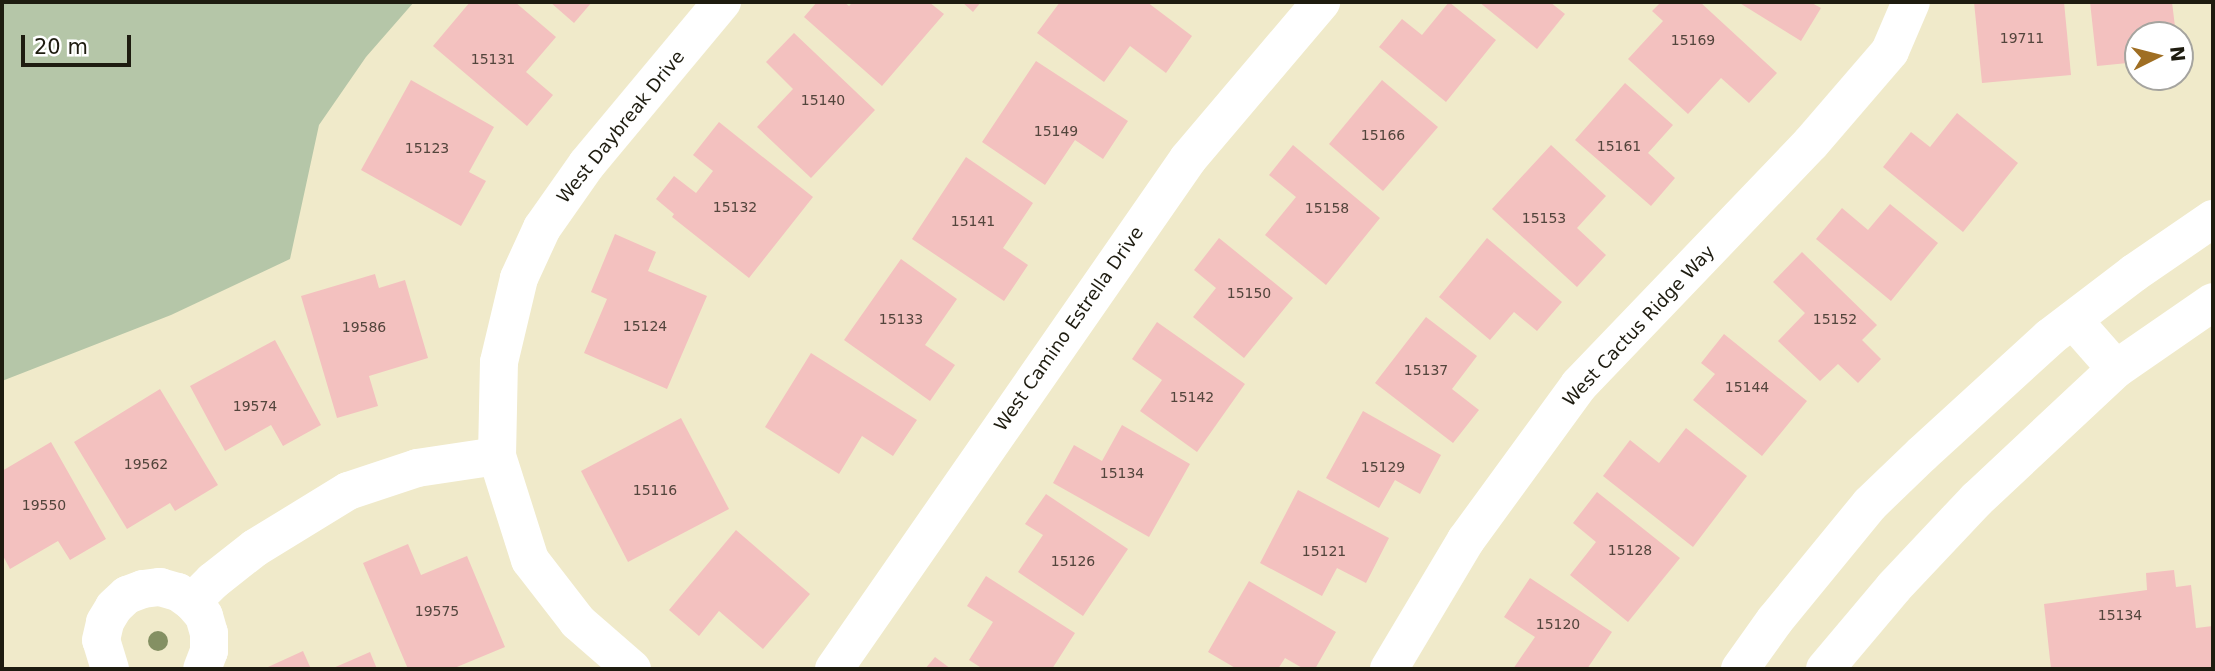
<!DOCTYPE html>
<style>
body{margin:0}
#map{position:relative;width:2215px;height:671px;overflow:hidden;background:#f0eaca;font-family:"DejaVu Sans",sans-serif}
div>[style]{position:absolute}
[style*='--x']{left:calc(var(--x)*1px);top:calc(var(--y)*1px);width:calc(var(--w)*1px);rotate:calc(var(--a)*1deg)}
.green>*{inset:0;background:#b5c6a8}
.building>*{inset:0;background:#f3c1bf}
.minor>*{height:38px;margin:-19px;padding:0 19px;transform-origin:19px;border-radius:19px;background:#fff}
.trees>*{width:20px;height:20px;margin:-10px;border-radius:50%;background:#849063}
span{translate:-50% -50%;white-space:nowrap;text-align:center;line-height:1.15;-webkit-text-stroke:5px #fff;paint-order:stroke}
.number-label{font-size:14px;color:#53453c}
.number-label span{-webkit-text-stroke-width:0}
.street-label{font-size:18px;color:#1e1c10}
.frame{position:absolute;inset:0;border:4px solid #1e1c10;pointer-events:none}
.north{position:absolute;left:2124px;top:21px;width:70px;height:70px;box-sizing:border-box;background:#fff;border:2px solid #a5a49f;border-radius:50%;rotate:84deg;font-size:19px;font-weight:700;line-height:28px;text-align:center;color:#1e1c10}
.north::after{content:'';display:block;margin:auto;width:24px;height:32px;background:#9f6e23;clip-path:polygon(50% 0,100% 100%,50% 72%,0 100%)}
.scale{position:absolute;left:21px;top:35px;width:110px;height:32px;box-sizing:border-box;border:4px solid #1e1c10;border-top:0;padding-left:9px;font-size:21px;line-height:24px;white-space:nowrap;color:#1e1c10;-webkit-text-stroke:5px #fff;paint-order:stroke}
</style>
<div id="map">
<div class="green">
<i style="clip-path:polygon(2px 2px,414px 2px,366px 57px,319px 125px,290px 259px,171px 315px,2px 381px)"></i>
</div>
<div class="building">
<i style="clip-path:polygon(470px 2px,515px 2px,556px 37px,526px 72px,553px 95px,527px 126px,433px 46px)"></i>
<i style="clip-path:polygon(550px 2px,592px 2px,574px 23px)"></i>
<i style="clip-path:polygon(817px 2px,844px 2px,849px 6px,853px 2px,929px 2px,944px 14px,882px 86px,804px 17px)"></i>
<i style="clip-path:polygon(962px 2px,981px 2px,973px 12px)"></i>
<i style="clip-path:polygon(1060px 2px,1147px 2px,1192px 36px,1166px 73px,1130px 46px,1104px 82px,1037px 33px)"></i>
<i style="clip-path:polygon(1449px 2px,1496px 40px,1446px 102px,1379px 47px,1402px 19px,1422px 35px)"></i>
<i style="clip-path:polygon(1479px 2px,1550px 2px,1565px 14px,1537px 49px)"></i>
<i style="clip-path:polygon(1661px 2px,1700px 2px,1777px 73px,1749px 103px,1721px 78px,1688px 114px,1628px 59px,1663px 21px,1652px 11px)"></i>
<i style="clip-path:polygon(1738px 2px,1810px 2px,1821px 8px,1801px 41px)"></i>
<i style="clip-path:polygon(1974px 2px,2064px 2px,2071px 75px,1982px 83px)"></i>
<i style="clip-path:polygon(2090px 2px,2172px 2px,2176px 35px,2138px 35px,2138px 62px,2097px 66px)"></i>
<i style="clip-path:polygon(794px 33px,875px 110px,811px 178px,757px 127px,793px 89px,766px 62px)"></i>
<i style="clip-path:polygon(1036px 61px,1128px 121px,1103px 159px,1075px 140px,1045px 185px,982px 142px)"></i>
<i style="clip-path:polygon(411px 80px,494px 127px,469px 172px,486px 181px,461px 226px,361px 170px)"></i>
<i style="clip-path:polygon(1382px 80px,1438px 127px,1383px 191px,1329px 144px)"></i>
<i style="clip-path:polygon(1625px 83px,1673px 125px,1648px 153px,1675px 178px,1651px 206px,1575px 140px)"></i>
<i style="clip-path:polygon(1957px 113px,2018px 163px,1963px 232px,1883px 167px,1911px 132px,1930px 147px)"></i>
<i style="clip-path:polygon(719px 122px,813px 197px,749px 278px,672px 217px,674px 214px,656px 199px,674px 176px,696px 193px,713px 171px,693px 155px)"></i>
<i style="clip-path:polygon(1293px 145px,1380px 218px,1326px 285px,1265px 235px,1296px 197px,1269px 175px)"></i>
<i style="clip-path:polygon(1551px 145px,1606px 196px,1577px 228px,1606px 255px,1577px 287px,1492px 209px)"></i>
<i style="clip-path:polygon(966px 157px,1033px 203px,1003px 248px,1028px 265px,1004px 301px,912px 239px)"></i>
<i style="clip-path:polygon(1890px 204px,1938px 243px,1891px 301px,1816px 239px,1842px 208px,1868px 230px)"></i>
<i style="clip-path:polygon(615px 234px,656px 252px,648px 271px,707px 296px,667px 389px,584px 353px,607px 299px,591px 292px)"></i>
<i style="clip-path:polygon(1219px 238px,1293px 298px,1244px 358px,1193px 317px,1216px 288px,1194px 270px)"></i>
<i style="clip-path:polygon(1487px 238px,1562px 302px,1537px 331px,1514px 312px,1490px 340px,1439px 297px)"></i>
<i style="clip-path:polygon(1802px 252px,1877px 325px,1862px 340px,1881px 359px,1858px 383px,1838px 364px,1820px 381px,1778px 341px,1805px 313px,1773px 282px)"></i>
<i style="clip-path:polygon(901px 259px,957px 299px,925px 345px,955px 365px,930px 401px,844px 340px)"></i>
<i style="clip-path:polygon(375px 274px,379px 288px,405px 280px,428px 358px,369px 376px,378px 406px,337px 418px,301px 296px)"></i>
<i style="clip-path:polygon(1426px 317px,1477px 356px,1452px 389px,1479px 410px,1453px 443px,1375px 383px)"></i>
<i style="clip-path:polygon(1157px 322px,1245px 384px,1197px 452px,1140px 411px,1162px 380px,1132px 359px)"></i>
<i style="clip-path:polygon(1724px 334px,1807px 401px,1762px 456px,1693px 400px,1715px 374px,1701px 363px)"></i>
<i style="clip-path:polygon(275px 340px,321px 425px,283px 446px,271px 425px,225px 451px,190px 386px)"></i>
<i style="clip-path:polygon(811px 353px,917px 420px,893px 456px,862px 436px,839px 474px,765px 427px)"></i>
<i style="clip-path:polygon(160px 389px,218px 485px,175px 511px,170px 503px,127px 529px,74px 442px)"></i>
<i style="clip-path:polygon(1363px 411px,1441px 455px,1420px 494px,1395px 480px,1379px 508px,1326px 478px)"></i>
<i style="clip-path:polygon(681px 418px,729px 509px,628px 562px,581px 471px)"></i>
<i style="clip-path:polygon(1122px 425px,1190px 464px,1149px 537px,1053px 483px,1074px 445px,1102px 461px)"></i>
<i style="clip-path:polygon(1686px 428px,1747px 476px,1693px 547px,1603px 476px,1630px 440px,1659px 463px)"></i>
<i style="clip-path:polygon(51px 442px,106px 539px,70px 560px,58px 541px,10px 569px,2px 554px,2px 471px)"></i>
<i style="clip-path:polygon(1298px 490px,1389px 538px,1366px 583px,1337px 568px,1322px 596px,1260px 563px)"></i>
<i style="clip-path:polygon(1597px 492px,1680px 558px,1628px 622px,1570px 575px,1596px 542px,1573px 523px)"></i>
<i style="clip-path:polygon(1046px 494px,1128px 549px,1083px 616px,1018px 572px,1043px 535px,1025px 524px)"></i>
<i style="clip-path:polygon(736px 530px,810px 594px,763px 649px,719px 611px,699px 636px,669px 610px)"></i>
<i style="clip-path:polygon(408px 544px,421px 575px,467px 556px,505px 647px,452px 669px,408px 669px,363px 563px)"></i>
<i style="clip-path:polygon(2174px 570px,2176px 587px,2191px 585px,2196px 628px,2213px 626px,2213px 669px,2051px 669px,2044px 604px,2147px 590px,2146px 573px)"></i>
<i style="clip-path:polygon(986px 576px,1075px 633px,1052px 669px,983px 669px,969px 660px,993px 622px,967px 606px)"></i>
<i style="clip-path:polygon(1530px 578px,1612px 632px,1587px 669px,1513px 669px,1535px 637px,1504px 617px)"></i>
<i style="clip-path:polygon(1249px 581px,1336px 632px,1315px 669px,1304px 669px,1285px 658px,1278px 669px,1237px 669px,1208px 652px)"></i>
<i style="clip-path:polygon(303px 651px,311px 669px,269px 669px,268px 667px)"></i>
<i style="clip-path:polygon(370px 652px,377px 669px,331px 669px)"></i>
<i style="clip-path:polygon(935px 657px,951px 669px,925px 669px)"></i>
</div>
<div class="minor">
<i style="--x:2073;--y:320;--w:65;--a:48.7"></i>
<i style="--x:192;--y:602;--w:30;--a:-45"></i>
<i style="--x:213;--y:581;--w:53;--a:-38.2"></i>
<i style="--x:255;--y:548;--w:109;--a:-31.5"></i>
<i style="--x:348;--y:491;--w:73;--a:-18.4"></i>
<i style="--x:417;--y:468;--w:81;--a:-8.5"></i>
<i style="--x:110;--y:669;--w:30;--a:-107"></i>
<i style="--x:101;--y:640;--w:18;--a:-77"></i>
<i style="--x:105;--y:622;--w:17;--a:-59"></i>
<i style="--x:114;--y:607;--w:18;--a:-43"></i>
<i style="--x:127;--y:595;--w:17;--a:-21"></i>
<i style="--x:143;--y:589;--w:17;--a:-7"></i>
<i style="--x:160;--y:587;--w:19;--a:16"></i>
<i style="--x:178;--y:592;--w:17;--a:36"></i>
<i style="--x:192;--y:602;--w:18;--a:49"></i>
<i style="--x:204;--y:616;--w:18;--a:74"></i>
<i style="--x:209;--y:633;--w:18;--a:90"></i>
<i style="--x:209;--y:651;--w:19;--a:111"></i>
<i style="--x:632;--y:669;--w:72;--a:-139"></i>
<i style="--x:578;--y:622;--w:78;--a:-127.7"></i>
<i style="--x:530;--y:560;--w:109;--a:-107.6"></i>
<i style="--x:497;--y:456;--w:94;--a:-88.8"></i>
<i style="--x:499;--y:362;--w:86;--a:-76.6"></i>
<i style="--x:519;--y:278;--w:55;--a:-65.3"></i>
<i style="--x:542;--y:228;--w:78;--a:-54.9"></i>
<i style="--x:587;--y:164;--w:211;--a:-50.2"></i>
<i style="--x:834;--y:669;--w:621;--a:-55.23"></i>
<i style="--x:1188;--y:159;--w:206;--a:-49.7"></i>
<i style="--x:1389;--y:669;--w:150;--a:-59.2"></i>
<i style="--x:1466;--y:540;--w:192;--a:-53.9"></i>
<i style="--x:1579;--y:385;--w:335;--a:-46.2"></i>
<i style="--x:1811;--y:143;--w:121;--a:-49.3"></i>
<i style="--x:1890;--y:51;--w:53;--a:-66.8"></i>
<i style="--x:1740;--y:669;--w:60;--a:-54.5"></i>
<i style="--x:1775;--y:620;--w:150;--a:-50.7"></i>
<i style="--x:1870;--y:504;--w:72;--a:-43.9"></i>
<i style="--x:1922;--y:454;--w:173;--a:-42.4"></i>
<i style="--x:2050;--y:337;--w:106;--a:-37.3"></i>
<i style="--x:2134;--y:273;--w:96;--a:-34.4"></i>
<i style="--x:1825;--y:669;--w:107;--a:-49.9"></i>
<i style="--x:1894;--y:587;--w:120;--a:-46.7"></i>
<i style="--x:1976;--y:500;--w:192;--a:-43.1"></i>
<i style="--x:2116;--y:369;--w:118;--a:-34.6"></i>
</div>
<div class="trees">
<i style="left:158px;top:641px"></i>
</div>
<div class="number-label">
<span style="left:2022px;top:38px">19711</span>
<span style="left:1693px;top:40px">15169</span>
<span style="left:493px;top:59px">15131</span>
<span style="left:823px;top:100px">15140</span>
<span style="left:1056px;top:131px">15149</span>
<span style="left:1383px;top:135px">15166</span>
<span style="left:1619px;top:146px">15161</span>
<span style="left:427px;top:148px">15123</span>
<span style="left:735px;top:207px">15132</span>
<span style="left:1327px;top:208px">15158</span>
<span style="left:1544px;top:218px">15153</span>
<span style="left:973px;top:221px">15141</span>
<span style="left:1249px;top:293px">15150</span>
<span style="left:901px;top:319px">15133</span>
<span style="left:1835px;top:319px">15152</span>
<span style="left:645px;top:326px">15124</span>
<span style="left:364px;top:327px">19586</span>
<span style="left:1426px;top:370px">15137</span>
<span style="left:1747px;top:387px">15144</span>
<span style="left:1192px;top:397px">15142</span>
<span style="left:255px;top:406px">19574</span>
<span style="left:146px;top:464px">19562</span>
<span style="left:1383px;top:467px">15129</span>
<span style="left:1122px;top:473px">15134</span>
<span style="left:655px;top:490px">15116</span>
<span style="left:44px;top:505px">19550</span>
<span style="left:1630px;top:550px">15128</span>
<span style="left:1324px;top:551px">15121</span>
<span style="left:1073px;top:561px">15126</span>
<span style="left:437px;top:611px">19575</span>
<span style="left:2120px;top:615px">15134</span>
<span style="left:1558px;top:624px">15120</span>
</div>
<div class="street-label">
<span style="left:621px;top:127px;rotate:-51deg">West Daybreak Drive</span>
<span style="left:1639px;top:326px;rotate:-47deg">West Cactus Ridge Way</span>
<span style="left:1069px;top:329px;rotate:-55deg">West Camino Estrella Drive</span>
</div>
<div class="frame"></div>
<div class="north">N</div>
<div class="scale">20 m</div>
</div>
